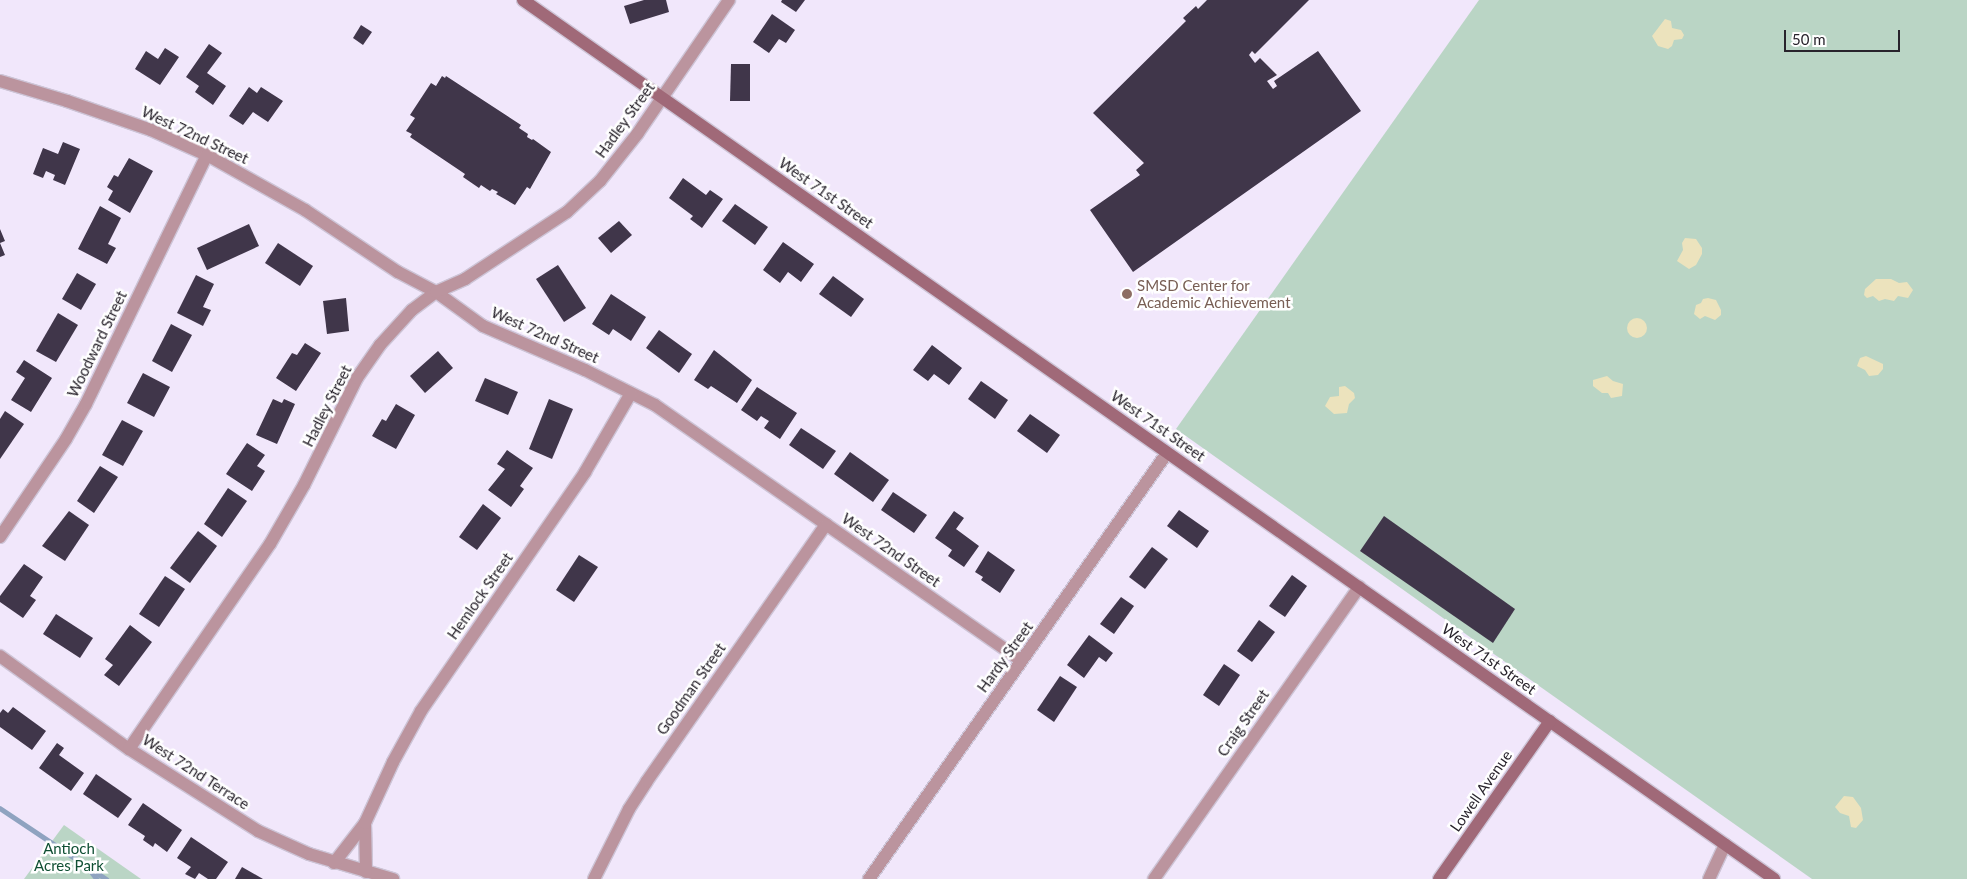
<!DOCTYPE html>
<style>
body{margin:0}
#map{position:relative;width:1967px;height:879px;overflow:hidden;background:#f1e7fb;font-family:Lato,sans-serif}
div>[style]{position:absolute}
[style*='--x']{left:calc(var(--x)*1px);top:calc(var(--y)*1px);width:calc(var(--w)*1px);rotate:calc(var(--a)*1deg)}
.green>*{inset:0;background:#bad5c5}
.sand>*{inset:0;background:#ece3bd}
.round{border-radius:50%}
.stream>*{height:4.5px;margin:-2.25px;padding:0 2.25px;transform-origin:2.25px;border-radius:2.25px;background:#8fa3c0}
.building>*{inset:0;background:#40364a}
.roads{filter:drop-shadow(1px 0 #cdc4d6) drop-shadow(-1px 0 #cdc4d6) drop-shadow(0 1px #cdc4d6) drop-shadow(0 -1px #cdc4d6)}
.street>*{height:12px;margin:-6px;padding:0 6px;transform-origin:6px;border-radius:6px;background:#bb949e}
.secondary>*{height:12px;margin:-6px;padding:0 6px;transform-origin:6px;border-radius:6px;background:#a06978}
.dots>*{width:14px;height:14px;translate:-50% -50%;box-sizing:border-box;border:2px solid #fff;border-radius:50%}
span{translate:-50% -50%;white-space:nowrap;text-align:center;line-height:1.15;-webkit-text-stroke:5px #fff;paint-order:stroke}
.street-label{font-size:15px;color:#28232c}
.education-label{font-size:15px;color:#785e54}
.left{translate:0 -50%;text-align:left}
.park-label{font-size:15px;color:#0f4f33}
.scale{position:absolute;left:1784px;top:30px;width:116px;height:22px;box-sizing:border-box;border:2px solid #28232c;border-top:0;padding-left:6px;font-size:15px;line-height:18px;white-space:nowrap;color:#28232c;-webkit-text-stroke:4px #fff;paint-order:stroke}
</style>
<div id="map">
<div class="green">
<i style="clip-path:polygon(1479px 0,1967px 0,1967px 879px,1812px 879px,1176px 429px)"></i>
<i style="clip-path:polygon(64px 825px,141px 879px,24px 879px)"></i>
</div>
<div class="sand">
<i style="clip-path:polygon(1665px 19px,1671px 21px,1672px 28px,1681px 30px,1684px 35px,1682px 39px,1674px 40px,1672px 46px,1668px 49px,1658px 46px,1652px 36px)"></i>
<i style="clip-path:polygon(1685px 238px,1696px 239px,1702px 248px,1702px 254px,1696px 265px,1689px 269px,1677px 261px,1683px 250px,1682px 243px)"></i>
<i style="clip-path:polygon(1876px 279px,1891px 279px,1899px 283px,1907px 282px,1913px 290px,1908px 298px,1898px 296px,1894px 301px,1885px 299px,1879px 301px,1873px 296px,1867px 298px,1864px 295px,1865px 289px)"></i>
<i style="clip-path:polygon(1708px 298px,1716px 300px,1721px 310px,1721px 315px,1715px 320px,1705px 316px,1700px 319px,1694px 314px,1696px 305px,1701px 303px,1703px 299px)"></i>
<i class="round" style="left:1627px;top:318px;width:20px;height:20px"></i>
<i style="clip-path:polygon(1866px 356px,1883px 364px,1883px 369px,1878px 375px,1869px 376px,1865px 370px,1857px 366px,1860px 358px)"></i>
<i style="clip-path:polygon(1607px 376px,1613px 381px,1623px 384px,1622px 396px,1611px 398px,1608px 393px,1602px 393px,1593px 386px,1593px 380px)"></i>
<i style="clip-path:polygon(1345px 386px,1354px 393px,1355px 398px,1349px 404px,1347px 413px,1334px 414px,1325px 406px,1330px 397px,1339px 396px,1339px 387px)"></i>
<i style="clip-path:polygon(1844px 796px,1853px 797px,1861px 808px,1863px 820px,1856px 828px,1851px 827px,1849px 816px,1840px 813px,1835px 807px)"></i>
</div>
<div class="stream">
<i style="--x:0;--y:808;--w:128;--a:33.8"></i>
<i style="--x:90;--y:870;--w:11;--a:52"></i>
</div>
<div class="building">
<i style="clip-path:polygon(644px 0,666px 0,669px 12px,630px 24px,624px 6px)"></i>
<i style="clip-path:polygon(782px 0,805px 0,796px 12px,781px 2px)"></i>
<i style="clip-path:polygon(1207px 0,1309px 0,1255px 54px,1252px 51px,1249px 55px,1255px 63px,1260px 58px,1277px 75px,1267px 81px,1273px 89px,1277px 86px,1274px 81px,1318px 51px,1361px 111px,1133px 272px,1090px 210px,1140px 175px,1136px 170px,1144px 163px,1093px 113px,1186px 21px,1183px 18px,1196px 6px,1198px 9px)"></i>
<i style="clip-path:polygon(772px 14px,795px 30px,786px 43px,779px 39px,769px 53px,753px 42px)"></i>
<i style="clip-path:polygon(361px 25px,372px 32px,363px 45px,353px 38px)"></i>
<i style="clip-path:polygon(209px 44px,222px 53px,207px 73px,226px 86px,213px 105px,195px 92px,199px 86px,186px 77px)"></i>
<i style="clip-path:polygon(165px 48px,179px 57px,160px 85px,135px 69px,146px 51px,158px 59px)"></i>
<i style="clip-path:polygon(731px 64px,750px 64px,750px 101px,730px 101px)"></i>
<i style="clip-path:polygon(442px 76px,445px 78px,446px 76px,521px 125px,519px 128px,528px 134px,527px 137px,532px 140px,533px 139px,551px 152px,530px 189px,527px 187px,515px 205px,496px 194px,498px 192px,492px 189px,490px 191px,481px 185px,479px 188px,463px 177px,465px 174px,410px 137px,412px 134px,406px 131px,415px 118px,410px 115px,431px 83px,436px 86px)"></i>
<i style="clip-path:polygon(249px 87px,257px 93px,261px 87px,283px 101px,268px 122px,253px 112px,243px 125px,229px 116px)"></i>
<i style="clip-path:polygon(63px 142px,80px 149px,65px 185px,53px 180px,55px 175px,46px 171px,43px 178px,33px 174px,43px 148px,58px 154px)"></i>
<i style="clip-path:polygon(129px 158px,153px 171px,130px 213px,108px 200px,113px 191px,107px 187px,114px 175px,118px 177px)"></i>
<i style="clip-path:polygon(683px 178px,706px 195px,710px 190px,723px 199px,702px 228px,690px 219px,693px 216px,669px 198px)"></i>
<i style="clip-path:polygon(735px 204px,768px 227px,755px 245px,722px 221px)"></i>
<i style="clip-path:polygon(100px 206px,121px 218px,108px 244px,116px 248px,107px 264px,78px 249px)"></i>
<i style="clip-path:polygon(619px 221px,632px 235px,611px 253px,598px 238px)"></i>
<i style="clip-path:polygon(249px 224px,259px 246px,207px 270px,197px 248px)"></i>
<i style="clip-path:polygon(0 229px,5px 241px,0 243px,5px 255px,0 257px)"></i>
<i style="clip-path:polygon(783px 242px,814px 264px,801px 282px,788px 272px,780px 283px,763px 270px)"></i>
<i style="clip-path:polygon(278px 243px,313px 266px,300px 286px,265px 263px)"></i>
<i style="clip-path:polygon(558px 265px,586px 308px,564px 322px,536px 279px)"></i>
<i style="clip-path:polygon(77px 273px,96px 284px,81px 310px,62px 299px)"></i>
<i style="clip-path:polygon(196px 275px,214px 284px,203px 307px,211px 310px,203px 326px,177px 313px)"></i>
<i style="clip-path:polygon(833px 276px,864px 299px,851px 317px,819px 294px)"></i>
<i style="clip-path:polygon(611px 294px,646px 317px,631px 341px,613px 329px,609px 335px,592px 324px)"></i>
<i style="clip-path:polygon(346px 298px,349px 331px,327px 334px,323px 301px)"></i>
<i style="clip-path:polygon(58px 313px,78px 325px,56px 362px,36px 351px)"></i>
<i style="clip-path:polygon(171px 324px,192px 335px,172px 372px,152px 361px)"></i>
<i style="clip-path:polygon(659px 330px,692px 354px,679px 373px,646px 348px)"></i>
<i style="clip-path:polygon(305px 343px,321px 353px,296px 391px,276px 378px,292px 353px,297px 355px)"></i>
<i style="clip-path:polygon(932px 345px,962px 368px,949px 385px,934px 374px,928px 381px,913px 370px)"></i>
<i style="clip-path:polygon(714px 350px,752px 380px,737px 403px,711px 386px,708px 389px,694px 380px)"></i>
<i style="clip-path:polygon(438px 351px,453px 368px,425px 393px,410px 376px)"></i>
<i style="clip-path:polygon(24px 360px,52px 378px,31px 412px,11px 400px,25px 378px,16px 372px)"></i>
<i style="clip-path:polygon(143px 373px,170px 387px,154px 417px,127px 403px)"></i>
<i style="clip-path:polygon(485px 378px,518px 392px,508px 415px,475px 401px)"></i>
<i style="clip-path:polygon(981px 381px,1008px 400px,995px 419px,968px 399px)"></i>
<i style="clip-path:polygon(757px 387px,797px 413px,780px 439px,764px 428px,769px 421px,761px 416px,757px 421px,741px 410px)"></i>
<i style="clip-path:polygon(273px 399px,282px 403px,284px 399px,295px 404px,277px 444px,256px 435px)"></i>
<i style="clip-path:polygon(549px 399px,573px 409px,552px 459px,529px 449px)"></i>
<i style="clip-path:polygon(396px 404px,415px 415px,396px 449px,372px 436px,382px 419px,386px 421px)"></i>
<i style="clip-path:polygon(5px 411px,24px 424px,0 459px,0 419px)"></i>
<i style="clip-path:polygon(1030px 414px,1060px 435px,1047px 453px,1017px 431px)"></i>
<i style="clip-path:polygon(122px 420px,143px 431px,123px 466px,102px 455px)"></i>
<i style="clip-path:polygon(801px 428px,836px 451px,823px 469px,789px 445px)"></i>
<i style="clip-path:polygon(247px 443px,265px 455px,257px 466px,265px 471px,252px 491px,226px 474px)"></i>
<i style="clip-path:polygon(507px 450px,533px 468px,520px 486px,524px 489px,511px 507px,488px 490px,505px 469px,497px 464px)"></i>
<i style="clip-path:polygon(850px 452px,889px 480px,873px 502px,834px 474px)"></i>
<i style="clip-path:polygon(100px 466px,118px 477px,94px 513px,77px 501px)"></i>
<i style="clip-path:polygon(228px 488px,247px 501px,222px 537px,204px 524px)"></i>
<i style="clip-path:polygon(893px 492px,927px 515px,914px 533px,881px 510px)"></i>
<i style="clip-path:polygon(483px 504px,501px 518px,477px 550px,459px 537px)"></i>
<i style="clip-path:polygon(1179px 510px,1209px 531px,1197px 548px,1167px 526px)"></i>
<i style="clip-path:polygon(69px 511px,89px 525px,65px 561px,42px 546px)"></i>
<i style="clip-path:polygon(954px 511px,964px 518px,956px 529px,979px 546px,964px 567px,948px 556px,952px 550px,935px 538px)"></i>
<i style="clip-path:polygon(1384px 516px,1515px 609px,1493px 643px,1360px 551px)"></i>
<i style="clip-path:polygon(198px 531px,217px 546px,190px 583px,170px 568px)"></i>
<i style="clip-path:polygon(1152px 547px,1168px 559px,1145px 589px,1129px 577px)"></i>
<i style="clip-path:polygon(988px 551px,1015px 570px,1000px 593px,981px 580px,983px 577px,975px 572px)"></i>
<i style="clip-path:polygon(579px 555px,598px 567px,574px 602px,556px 590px)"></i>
<i style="clip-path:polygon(24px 564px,43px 577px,30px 596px,36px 600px,23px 618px,0 602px,0 596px)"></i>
<i style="clip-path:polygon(1292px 575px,1307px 586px,1285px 617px,1269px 606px)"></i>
<i style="clip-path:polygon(165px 576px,185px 589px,159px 627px,139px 614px)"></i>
<i style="clip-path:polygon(1121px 597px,1134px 606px,1114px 634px,1100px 624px)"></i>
<i style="clip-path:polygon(56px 614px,93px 638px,80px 658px,43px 634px)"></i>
<i style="clip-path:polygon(1259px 620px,1275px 632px,1252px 662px,1237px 651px)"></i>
<i style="clip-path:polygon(130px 625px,152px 642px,119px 686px,104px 675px,113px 665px,105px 659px)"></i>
<i style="clip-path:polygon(1089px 635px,1113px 653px,1106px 662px,1099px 657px,1084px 678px,1067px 665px)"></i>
<i style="clip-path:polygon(1224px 664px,1240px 675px,1219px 706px,1203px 695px)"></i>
<i style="clip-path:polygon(1060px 676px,1077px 687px,1054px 722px,1037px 710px)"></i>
<i style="clip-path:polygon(13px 707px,46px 731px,32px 750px,0 727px,0 713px,3px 709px,8px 713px)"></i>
<i style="clip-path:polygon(57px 743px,64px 748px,59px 755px,84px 773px,71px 791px,39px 768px)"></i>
<i style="clip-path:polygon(96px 774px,132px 799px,118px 818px,83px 794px)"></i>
<i style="clip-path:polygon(143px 803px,182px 830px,167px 852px,155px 843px,153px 847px,143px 840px,145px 836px,128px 825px)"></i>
<i style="clip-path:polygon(191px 837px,228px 862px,216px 879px,208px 879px,199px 873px,195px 879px,185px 874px,191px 867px,177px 858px)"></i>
<i style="clip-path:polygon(242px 867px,263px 879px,235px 879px)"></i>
</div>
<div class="roads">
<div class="street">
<i style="--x:0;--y:81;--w:70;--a:16.6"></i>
<i style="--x:67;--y:101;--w:89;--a:19"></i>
<i style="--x:151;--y:130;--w:61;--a:24.1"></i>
<i style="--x:207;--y:155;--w:112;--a:29.3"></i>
<i style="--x:305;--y:210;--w:112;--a:33.7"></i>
<i style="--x:398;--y:272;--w:43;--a:27.8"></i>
<i style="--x:436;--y:292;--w:58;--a:35.9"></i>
<i style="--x:483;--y:326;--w:111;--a:23.3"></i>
<i style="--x:585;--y:370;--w:78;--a:26.6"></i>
<i style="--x:655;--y:405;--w:446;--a:34.9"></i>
<i style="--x:0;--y:537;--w:118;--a:-56"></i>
<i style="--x:66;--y:439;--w:40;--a:-60.3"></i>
<i style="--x:86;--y:404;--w:277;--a:-64.1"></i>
<i style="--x:0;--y:656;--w:159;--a:35.8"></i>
<i style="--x:129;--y:749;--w:153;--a:32.4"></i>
<i style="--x:258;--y:831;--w:56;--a:24.3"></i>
<i style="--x:309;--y:854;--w:88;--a:16.6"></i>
<i style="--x:129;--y:749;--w:249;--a:-55.5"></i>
<i style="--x:270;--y:544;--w:68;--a:-60"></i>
<i style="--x:304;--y:485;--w:119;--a:-63.6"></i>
<i style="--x:357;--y:378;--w:40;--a:-55.1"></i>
<i style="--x:380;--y:345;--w:47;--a:-47.6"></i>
<i style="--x:412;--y:310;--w:30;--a:-37"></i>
<i style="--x:436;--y:292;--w:32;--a:-24"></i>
<i style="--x:465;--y:279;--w:122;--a:-33.3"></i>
<i style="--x:567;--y:212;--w:45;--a:-43.2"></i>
<i style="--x:600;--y:181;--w:61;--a:-51.6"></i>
<i style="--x:638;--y:133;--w:161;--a:-55.6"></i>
<i style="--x:365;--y:823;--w:49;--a:88.8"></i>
<i style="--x:334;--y:863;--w:51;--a:-52.2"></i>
<i style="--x:365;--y:823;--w:67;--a:-65.3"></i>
<i style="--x:393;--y:762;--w:58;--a:-61.2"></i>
<i style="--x:421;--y:711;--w:290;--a:-55.5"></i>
<i style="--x:585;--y:472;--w:91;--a:-59.8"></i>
<i style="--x:594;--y:879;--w:78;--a:-63.4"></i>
<i style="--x:629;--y:809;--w:33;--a:-57"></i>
<i style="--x:647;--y:781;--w:313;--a:-55.1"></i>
<i style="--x:869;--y:879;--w:520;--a:-55.03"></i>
<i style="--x:1154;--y:879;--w:357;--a:-54.9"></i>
<i style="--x:1709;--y:879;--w:38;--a:-65"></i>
</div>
<div class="secondary">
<i style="--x:523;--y:0;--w:1529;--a:35.09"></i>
<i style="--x:1439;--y:879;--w:193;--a:-54.9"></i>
</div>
</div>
<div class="dots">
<i style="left:1127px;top:294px;background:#8d6e63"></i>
</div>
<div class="street-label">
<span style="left:625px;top:120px;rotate:-54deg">Hadley Street</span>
<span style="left:195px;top:135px;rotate:25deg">West 72nd Street</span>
<span style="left:826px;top:193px;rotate:35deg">West 71st Street</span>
<span style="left:545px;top:335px;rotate:24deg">West 72nd Street</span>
<span style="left:97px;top:344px;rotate:-64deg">Woodward Street</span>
<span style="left:327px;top:406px;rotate:-63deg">Hadley Street</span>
<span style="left:1158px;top:426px;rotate:35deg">West 71st Street</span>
<span style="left:891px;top:550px;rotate:35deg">West 72nd Street</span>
<span style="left:480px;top:596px;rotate:-55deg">Hemlock Street</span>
<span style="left:1005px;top:657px;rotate:-54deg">Hardy Street</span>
<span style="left:1489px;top:659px;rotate:35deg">West 71st Street</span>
<span style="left:691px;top:689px;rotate:-55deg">Goodman Street</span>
<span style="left:1243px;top:723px;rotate:-55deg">Craig Street</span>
<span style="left:196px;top:772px;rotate:33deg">West 72nd Terrace</span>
<span style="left:1481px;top:791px;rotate:-55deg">Lowell Avenue</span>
</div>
<div class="education-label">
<span class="left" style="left:1137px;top:294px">SMSD Center for<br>Academic Achievement</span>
</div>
<div class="park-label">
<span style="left:69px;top:857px">Antioch<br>Acres Park</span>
</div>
<div class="scale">50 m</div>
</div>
